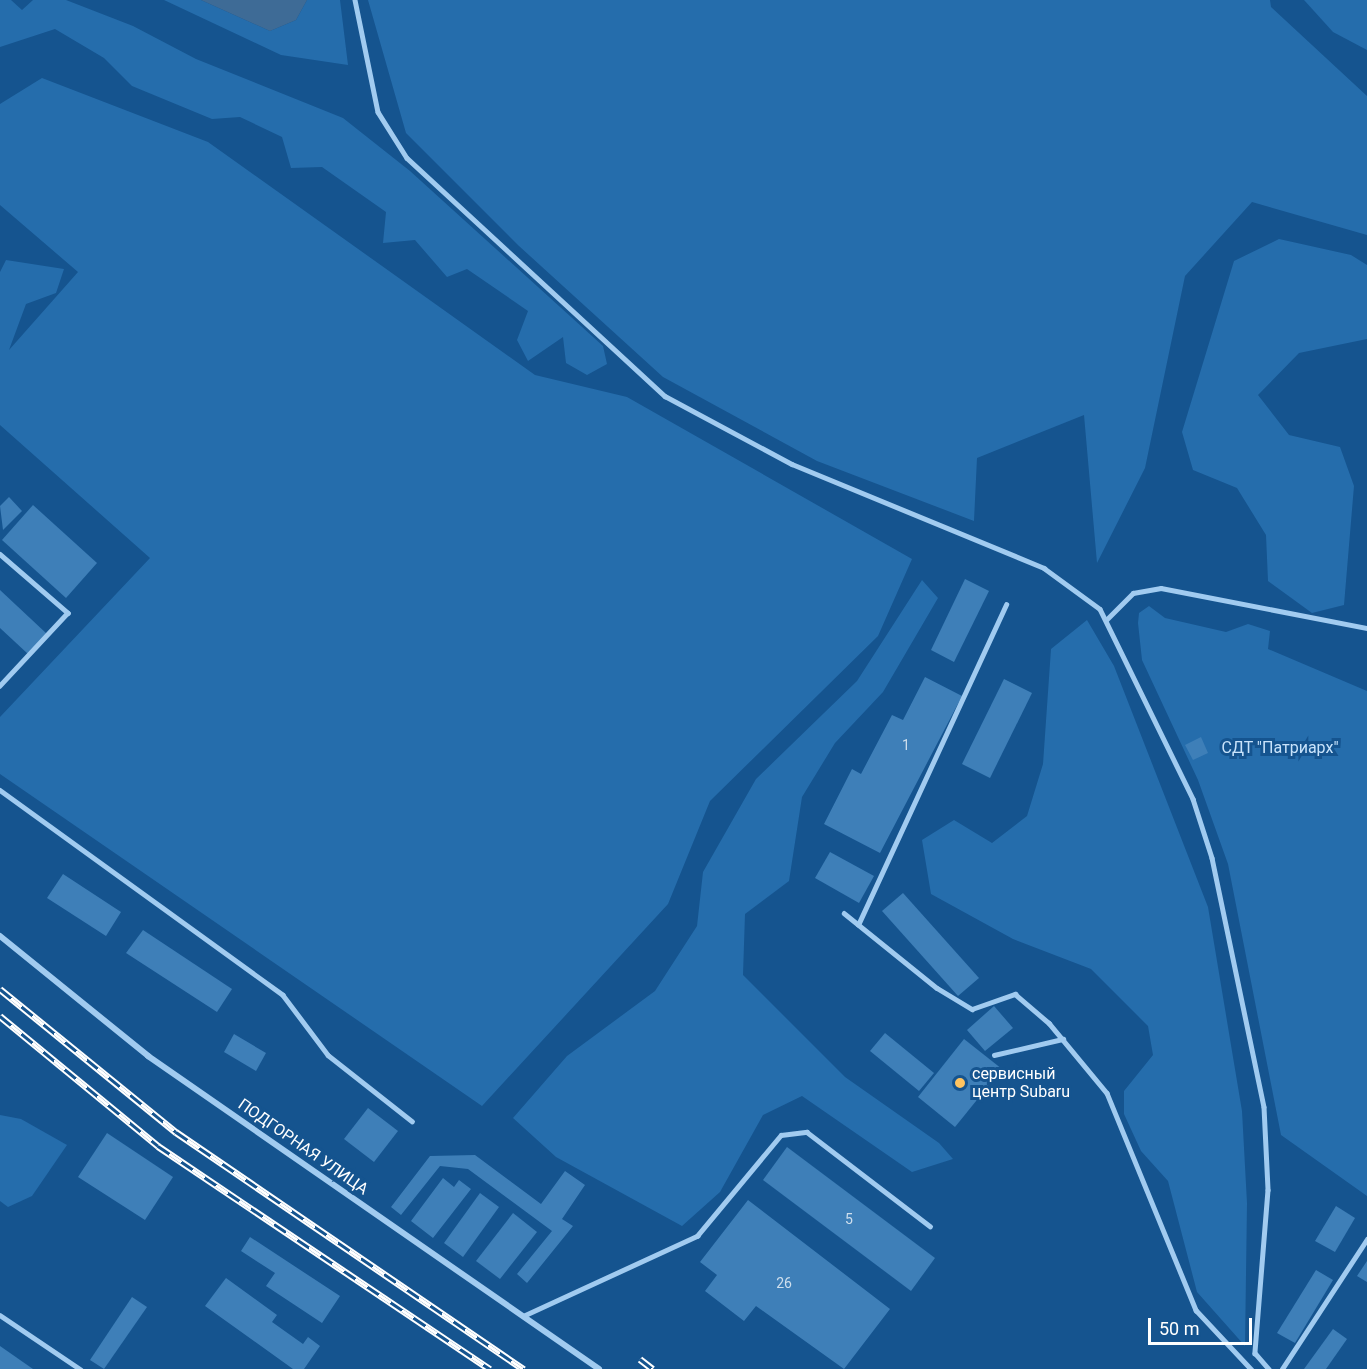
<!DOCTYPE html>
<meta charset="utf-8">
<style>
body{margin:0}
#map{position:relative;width:1367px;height:1369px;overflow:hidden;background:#15548f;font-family:Roboto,sans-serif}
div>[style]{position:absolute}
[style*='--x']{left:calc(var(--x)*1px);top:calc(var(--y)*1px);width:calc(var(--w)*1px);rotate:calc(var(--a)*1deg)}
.green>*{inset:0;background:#256dac}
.water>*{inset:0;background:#3e6b96}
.building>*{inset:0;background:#3e7fb8}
.lane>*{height:4.5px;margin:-2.25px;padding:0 2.25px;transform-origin:2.25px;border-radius:2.25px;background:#a1cbf0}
.street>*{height:6px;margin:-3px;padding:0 3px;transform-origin:3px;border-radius:3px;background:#a1cbf0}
.rail>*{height:7px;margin-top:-3.5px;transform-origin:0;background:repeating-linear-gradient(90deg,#15548f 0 14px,#fff 0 28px);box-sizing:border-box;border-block:2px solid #fff}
.dots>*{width:16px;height:16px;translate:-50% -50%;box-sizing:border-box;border:3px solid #15548f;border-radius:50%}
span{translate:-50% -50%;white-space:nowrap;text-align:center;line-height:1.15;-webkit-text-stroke:6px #15548f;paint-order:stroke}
.number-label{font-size:14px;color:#cfdfed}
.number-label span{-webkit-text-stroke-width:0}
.park-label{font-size:16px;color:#c8e3fb}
.poi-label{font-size:16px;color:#fff}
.left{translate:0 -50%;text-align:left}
.street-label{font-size:16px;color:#fff}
.scale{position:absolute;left:1148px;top:1318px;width:104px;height:27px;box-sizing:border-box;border:3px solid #fff;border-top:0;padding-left:8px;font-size:18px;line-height:21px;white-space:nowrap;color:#fff;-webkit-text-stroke:4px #15548f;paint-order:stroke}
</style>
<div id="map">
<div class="green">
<i style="clip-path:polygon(0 0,11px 0,22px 10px,33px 0,66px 0,133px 26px,196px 59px,343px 118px,410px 171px,603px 346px,607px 364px,587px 375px,566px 363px,563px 337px,528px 361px,517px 340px,528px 311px,467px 269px,447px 277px,415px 240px,383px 243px,386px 212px,322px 167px,291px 168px,282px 137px,240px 117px,212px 119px,132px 86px,104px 58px,55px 29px,0 47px)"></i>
<i style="clip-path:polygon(164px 0,201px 0,270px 31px,296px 20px,307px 0,340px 0,348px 65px,281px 55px)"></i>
<i style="clip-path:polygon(368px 0,1270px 0,1271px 7px,1367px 96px,1367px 235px,1252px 202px,1185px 276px,1145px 468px,1097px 563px,1084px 415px,977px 458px,974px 521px,817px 461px,663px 377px,519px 246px,406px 133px)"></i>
<i style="clip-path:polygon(1304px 0,1367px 0,1367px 50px,1333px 32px)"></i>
<i style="clip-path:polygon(42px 78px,208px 142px,535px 375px,627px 397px,912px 559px,878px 636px,710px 801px,668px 904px,482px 1106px,0 774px,0 717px,150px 558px,0 425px,0 272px,6px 260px,64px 269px,56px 293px,26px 304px,9px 350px,78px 272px,0 205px,0 104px)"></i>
<i style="clip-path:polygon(1279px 239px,1351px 255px,1367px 265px,1367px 339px,1299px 353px,1258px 395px,1289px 435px,1340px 447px,1354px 486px,1344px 605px,1312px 613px,1268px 581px,1266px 535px,1237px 488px,1193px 470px,1182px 432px,1234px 261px)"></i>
<i style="clip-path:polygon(922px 580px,938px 598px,883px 692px,835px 743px,802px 797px,789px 881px,745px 914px,743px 975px,845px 1077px,939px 1143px,953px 1159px,912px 1172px,802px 1096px,763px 1115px,720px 1192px,682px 1226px,556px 1157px,513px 1118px,567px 1056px,655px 991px,697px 926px,703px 872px,756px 779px,857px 681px)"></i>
<i style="clip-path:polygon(1149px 606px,1165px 618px,1226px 632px,1248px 624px,1270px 631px,1268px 649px,1367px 691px,1367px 1196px,1281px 1135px,1228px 864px,1198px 780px,1142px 660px,1138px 623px,1139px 613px)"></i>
<i style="clip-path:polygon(1087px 620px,1114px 666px,1208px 907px,1242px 1111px,1247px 1203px,1245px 1346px,1197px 1292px,1168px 1181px,1141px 1151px,1124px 1114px,1124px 1091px,1153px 1055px,1148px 1026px,1091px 969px,1013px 939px,931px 894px,922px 840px,954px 820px,992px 843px,1027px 816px,1043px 764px,1051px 649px)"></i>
<i style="clip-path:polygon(0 1115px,21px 1119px,67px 1145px,32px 1196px,8px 1207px,0 1201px)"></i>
</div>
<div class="water">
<i style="clip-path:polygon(201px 0,307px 0,296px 20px,270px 31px)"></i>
</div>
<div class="building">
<i style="clip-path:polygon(9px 497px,22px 511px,3px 530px,0 506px)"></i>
<i style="clip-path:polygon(33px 505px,97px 563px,66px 598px,2px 540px)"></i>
<i style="clip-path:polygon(965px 579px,989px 591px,954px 662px,931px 650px)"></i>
<i style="clip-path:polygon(0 590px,47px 634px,28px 654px,0 628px)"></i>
<i style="clip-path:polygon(925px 677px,962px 696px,880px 853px,824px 824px,852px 769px,861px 774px,892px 715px,903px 720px)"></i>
<i style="clip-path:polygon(1004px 679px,1032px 693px,990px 778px,962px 764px)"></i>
<i style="clip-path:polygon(1201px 737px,1208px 753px,1193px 760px,1185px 745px)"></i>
<i style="clip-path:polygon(830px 852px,874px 876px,859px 903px,815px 878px)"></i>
<i style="clip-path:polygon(63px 874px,121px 912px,106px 936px,47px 898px)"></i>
<i style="clip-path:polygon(903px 893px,979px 978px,958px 996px,882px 911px)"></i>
<i style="clip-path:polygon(143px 930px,232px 989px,217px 1012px,126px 953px)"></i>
<i style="clip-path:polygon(994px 1006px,1013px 1028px,985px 1051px,967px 1030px)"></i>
<i style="clip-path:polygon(885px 1033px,934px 1073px,919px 1091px,870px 1051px)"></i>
<i style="clip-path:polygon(234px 1034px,266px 1053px,256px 1071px,224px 1052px)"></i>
<i style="clip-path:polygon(964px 1039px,1002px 1069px,955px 1127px,918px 1097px)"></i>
<i style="clip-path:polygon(368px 1108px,398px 1131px,374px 1162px,344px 1139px)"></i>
<i style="clip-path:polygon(107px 1133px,173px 1177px,145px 1220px,78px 1177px)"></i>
<i style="clip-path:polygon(787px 1147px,935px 1258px,911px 1291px,763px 1180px)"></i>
<i style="clip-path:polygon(475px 1155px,541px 1204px,565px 1171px,585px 1185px,562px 1219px,573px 1226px,527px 1283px,517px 1274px,552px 1231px,468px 1169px,440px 1166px,401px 1215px,391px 1207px,430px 1156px)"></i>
<i style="clip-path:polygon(443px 1178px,454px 1187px,459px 1180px,471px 1189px,433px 1238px,411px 1221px)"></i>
<i style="clip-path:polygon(480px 1193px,499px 1207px,463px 1257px,444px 1243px)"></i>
<i style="clip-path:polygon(748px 1200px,890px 1309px,844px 1369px,756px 1306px,744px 1321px,705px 1291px,717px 1275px,700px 1262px)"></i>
<i style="clip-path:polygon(1336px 1206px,1355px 1218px,1335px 1252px,1315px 1241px)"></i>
<i style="clip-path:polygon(513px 1213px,537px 1232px,500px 1279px,476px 1261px)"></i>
<i style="clip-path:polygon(250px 1237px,340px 1296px,322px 1323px,266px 1286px,275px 1273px,241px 1251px)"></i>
<i style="clip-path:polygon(1367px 1261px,1367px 1282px,1357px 1276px)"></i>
<i style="clip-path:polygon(1316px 1270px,1333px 1280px,1295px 1343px,1277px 1333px)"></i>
<i style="clip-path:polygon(226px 1278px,277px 1315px,272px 1322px,303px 1344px,308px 1337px,320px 1346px,304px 1369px,293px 1369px,205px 1306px)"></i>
<i style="clip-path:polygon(132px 1297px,147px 1307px,104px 1369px,90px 1360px)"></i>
<i style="clip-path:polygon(1333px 1329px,1347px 1339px,1326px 1369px,1304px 1369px)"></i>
<i style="clip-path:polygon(0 1346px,33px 1369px,0 1369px)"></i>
</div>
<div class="lane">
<i style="--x:355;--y:0;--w:114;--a:78.4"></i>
<i style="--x:378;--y:112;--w:54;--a:57.8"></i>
<i style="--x:407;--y:158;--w:351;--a:42.7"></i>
<i style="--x:665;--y:396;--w:144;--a:28.2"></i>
<i style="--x:792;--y:464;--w:273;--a:22.4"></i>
<i style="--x:1044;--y:568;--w:69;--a:36.2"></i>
<i style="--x:1100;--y:609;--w:212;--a:63.9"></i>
<i style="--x:1193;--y:799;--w:62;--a:72.1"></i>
<i style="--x:1212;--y:858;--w:254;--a:78.2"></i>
<i style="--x:1264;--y:1107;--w:83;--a:87.2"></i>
<i style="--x:1268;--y:1190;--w:164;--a:94.6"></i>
<i style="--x:1255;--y:1353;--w:21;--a:49"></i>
<i style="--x:0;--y:554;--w:90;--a:40.9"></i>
<i style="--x:68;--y:613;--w:100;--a:133"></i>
<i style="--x:1106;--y:620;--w:38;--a:-45"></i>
<i style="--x:1133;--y:593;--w:28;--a:-10"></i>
<i style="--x:1161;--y:588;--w:210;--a:11"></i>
<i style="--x:0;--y:790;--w:349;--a:35.9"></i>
<i style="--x:283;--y:995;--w:75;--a:53.1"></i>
<i style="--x:328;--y:1055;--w:107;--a:38.2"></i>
<i style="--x:844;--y:913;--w:119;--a:38.9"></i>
<i style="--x:937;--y:988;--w:41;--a:31"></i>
<i style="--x:972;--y:1009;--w:46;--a:-19.2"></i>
<i style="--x:1015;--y:994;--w:45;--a:40.5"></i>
<i style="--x:1049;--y:1023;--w:91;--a:50.4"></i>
<i style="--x:1107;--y:1093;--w:235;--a:67.7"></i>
<i style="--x:1196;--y:1310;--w:81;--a:47"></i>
<i style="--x:858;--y:925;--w:353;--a:-65.2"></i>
<i style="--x:994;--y:1055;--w:71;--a:-13.1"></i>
<i style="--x:0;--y:1315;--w:97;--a:34"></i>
<i style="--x:523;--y:1316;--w:192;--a:-24.7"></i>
<i style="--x:697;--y:1236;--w:131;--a:-50.3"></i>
<i style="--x:781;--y:1135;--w:26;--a:-7"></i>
<i style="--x:807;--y:1132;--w:155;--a:37.4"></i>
<i style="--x:1282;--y:1369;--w:155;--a:-56.8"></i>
</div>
<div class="street">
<i style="--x:0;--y:936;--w:191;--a:39"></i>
<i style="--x:148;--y:1056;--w:549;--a:34.76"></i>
</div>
<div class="rail">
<i style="--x:0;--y:989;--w:227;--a:39.1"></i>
<i style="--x:176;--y:1132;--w:421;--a:34.3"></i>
<i style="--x:0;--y:1016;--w:205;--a:39.4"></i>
<i style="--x:158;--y:1146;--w:400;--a:33.9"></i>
<i style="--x:640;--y:1359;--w:16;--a:38"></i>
</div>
<div class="dots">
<i style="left:960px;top:1083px;background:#ffc460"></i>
</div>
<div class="number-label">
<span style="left:906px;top:745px">1</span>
<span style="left:849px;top:1219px">5</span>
<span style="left:784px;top:1283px">26</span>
</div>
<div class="park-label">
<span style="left:1280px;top:748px">СДТ "Патриарх"</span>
</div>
<div class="poi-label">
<span class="left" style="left:972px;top:1083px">сервисный<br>центр Subaru</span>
</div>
<div class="street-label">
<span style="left:303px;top:1147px;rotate:35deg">ПОДГОРНАЯ УЛИЦА</span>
</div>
<div class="scale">50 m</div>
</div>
